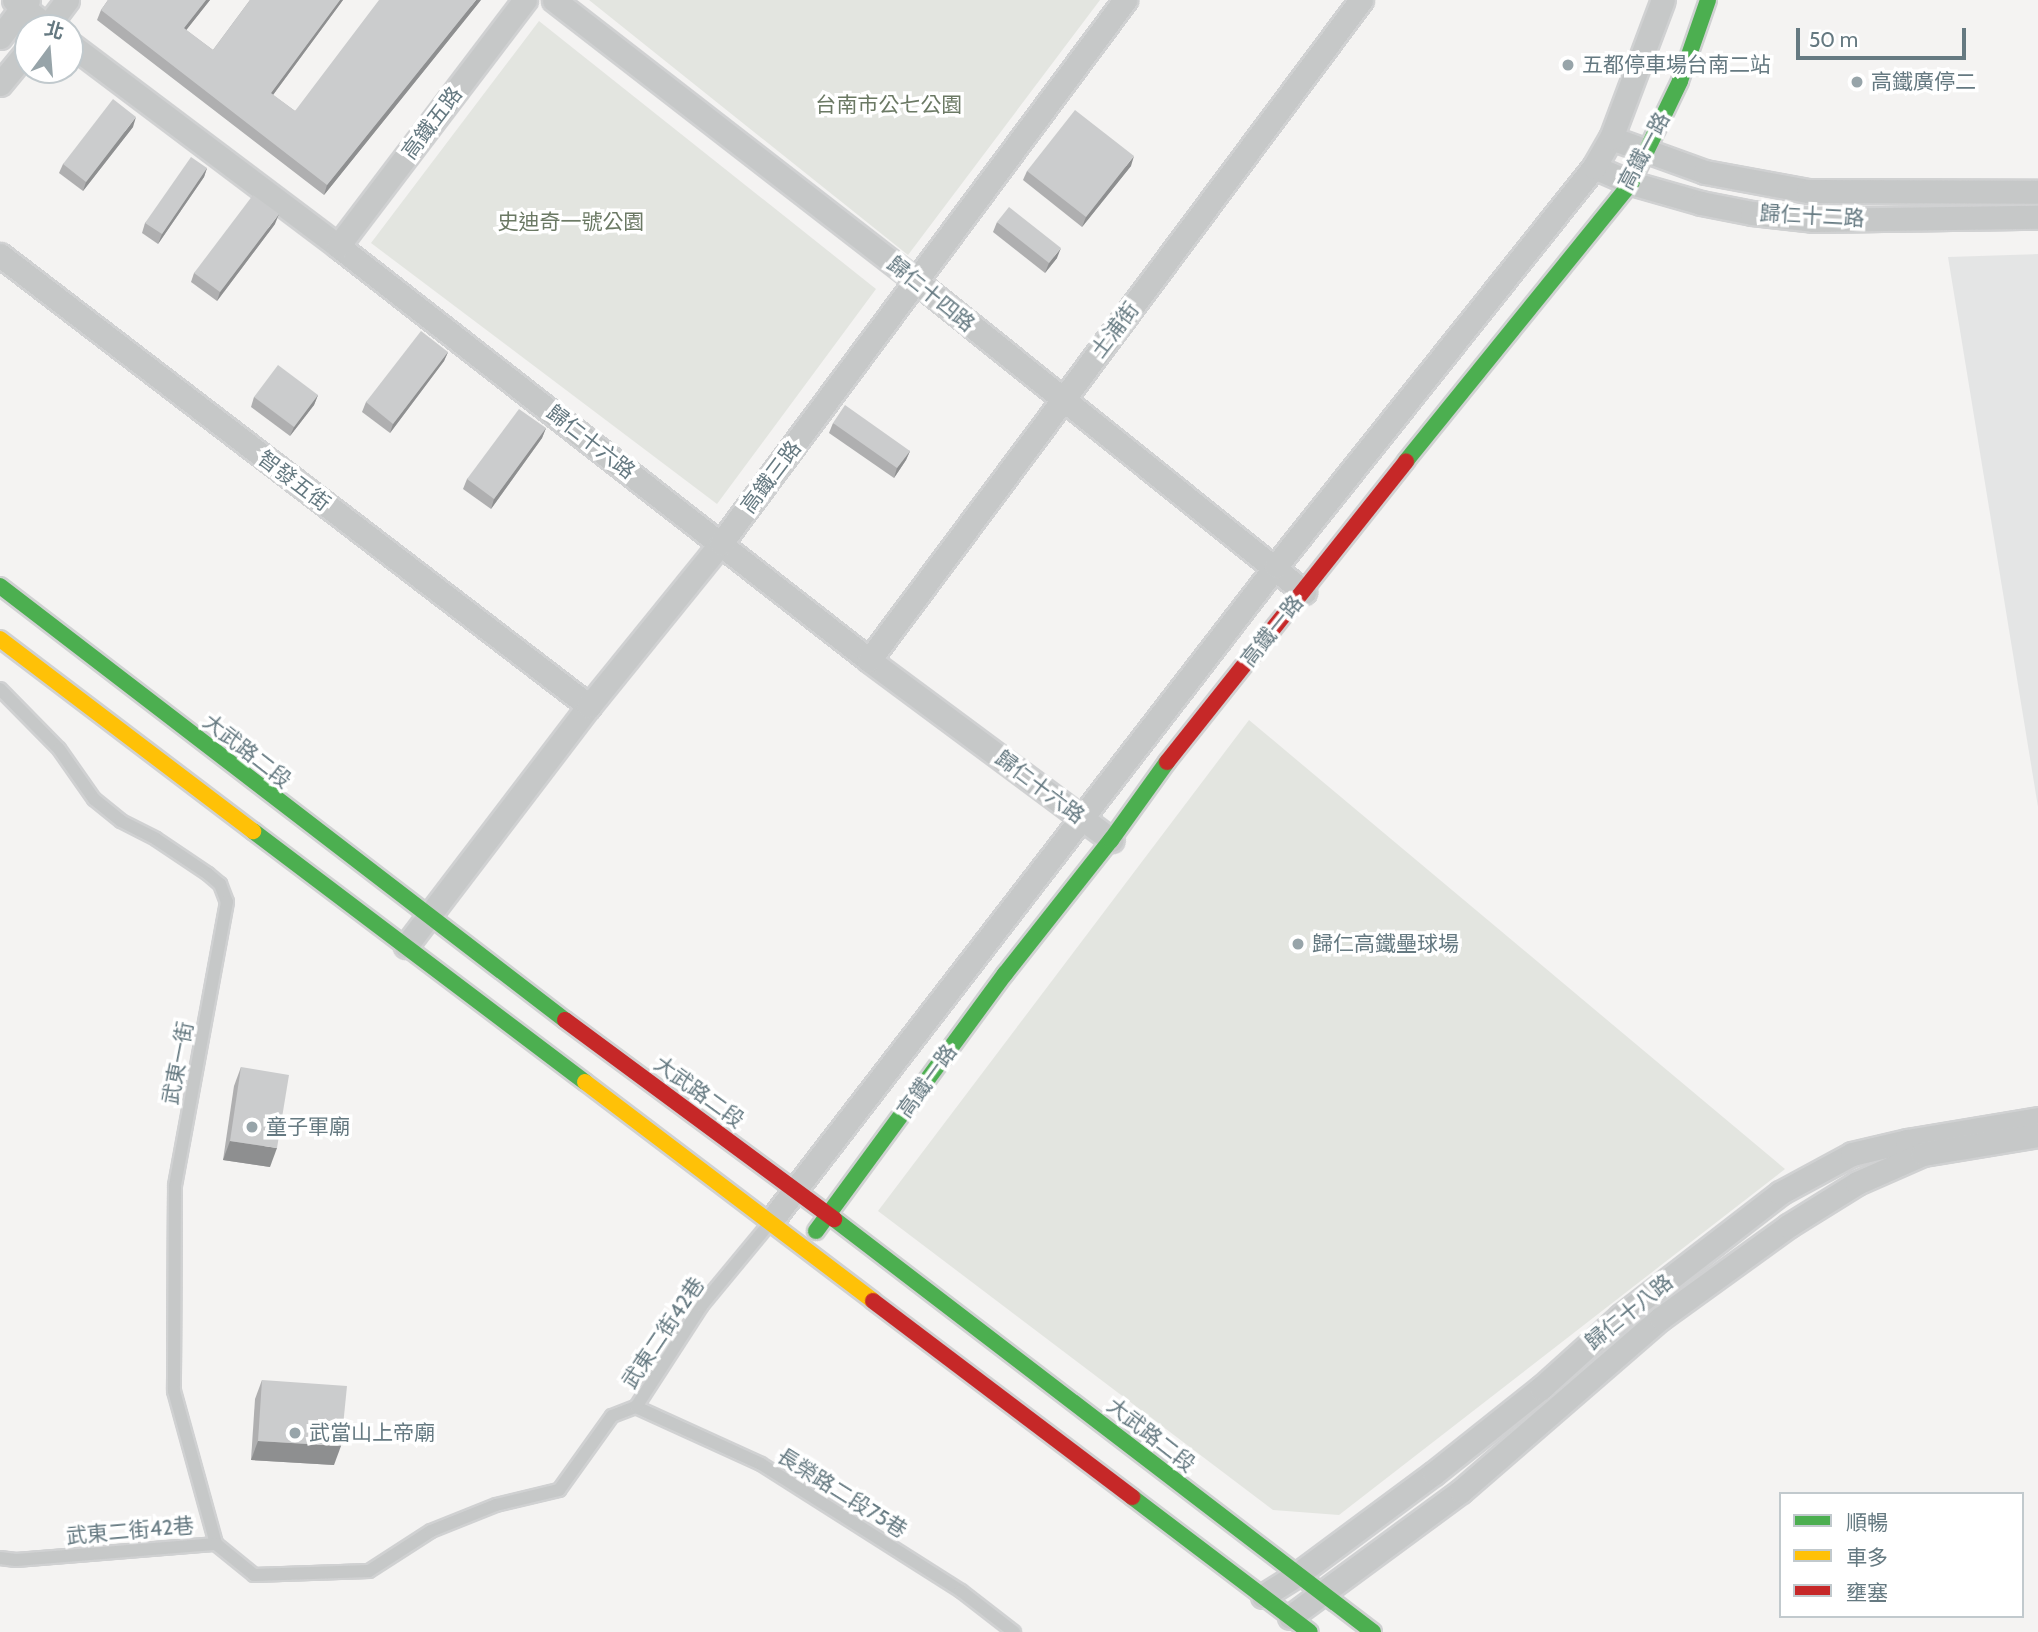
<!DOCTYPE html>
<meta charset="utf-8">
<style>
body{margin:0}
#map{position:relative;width:2038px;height:1632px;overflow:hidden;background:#f4f3f2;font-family:Cabin,"Noto Sans TC",sans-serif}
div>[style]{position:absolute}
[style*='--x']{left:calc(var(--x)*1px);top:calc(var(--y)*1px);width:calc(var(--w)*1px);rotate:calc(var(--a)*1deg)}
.built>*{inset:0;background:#e4e5e5}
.green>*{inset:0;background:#e3e5e0}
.roads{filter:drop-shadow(2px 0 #d0d1d2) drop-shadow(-2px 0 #d0d1d2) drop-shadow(0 2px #d0d1d2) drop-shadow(0 -2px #d0d1d2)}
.lane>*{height:12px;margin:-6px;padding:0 6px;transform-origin:6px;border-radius:6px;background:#c6c8c8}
.street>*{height:23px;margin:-11.5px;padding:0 11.5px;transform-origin:11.5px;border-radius:11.5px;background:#c6c8c8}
.fast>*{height:16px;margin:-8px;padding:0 8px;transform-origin:8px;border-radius:8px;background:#4caf50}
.slow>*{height:16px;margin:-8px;padding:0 8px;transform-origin:8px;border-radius:8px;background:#ffc107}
.jam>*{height:16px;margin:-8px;padding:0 8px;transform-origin:8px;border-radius:8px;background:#c62828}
.wall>*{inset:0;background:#afafb0}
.shaded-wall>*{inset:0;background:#8e8f90}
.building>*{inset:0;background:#cbcccd}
.dots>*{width:19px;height:19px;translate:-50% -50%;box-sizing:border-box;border:4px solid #fff;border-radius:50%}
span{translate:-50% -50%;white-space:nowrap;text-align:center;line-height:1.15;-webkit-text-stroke:7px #fff;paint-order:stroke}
.poi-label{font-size:21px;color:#657981}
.left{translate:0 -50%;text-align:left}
.park-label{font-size:21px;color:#6b7964}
.street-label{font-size:21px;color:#657981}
.legend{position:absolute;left:1779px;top:1492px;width:245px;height:126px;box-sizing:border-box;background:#fff;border:2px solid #c1c9cd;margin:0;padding:9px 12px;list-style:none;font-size:21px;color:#657981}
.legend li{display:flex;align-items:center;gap:14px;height:35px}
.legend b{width:35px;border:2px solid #c1c9cd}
.north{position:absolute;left:14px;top:14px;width:70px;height:70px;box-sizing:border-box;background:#fff;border:2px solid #c1c9cd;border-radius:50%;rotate:16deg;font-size:19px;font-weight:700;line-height:28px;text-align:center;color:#657981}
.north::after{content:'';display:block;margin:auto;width:24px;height:32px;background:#97a4a9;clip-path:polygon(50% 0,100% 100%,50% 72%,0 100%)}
.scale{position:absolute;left:1796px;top:28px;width:170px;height:32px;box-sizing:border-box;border:4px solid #657981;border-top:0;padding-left:9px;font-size:21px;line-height:24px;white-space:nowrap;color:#657981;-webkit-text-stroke:5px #fff;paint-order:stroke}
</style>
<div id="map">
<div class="built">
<i style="clip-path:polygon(2038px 254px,2038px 807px,1948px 257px)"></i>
</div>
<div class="green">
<i style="clip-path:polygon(589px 0,1100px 0,908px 255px)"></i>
<i style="clip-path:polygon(539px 21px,876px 289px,717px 504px,371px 243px)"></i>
<i style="clip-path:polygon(1249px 720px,1785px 1169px,1339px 1515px,1273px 1510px,878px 1211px)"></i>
</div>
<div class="roads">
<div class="lane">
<i style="--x:0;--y:689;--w:84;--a:45.5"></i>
<i style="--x:59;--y:749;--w:61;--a:55"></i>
<i style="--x:94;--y:799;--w:35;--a:39"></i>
<i style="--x:121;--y:821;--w:39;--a:27"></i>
<i style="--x:156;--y:839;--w:63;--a:33.9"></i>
<i style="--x:208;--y:874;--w:16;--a:40"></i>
<i style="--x:220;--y:884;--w:19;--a:69"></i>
<i style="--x:227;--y:902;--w:289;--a:100.4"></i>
<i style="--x:175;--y:1186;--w:205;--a:90.3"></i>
<i style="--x:174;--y:1391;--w:159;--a:74.6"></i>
<i style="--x:636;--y:1407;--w:137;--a:24.5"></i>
<i style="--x:761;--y:1464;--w:237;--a:32.4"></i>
<i style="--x:961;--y:1591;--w:67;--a:37.7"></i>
<i style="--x:0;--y:1558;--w:16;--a:7"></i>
<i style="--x:16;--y:1560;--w:201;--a:-4.6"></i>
<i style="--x:216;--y:1544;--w:49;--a:39.2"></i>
<i style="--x:254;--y:1575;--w:115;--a:-2"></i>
<i style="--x:369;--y:1571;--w:74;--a:-32.8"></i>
<i style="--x:431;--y:1531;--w:70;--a:-21.8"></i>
<i style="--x:496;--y:1505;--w:65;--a:-13.4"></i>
<i style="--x:559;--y:1490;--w:91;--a:-54.4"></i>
<i style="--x:612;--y:1416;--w:26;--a:-21"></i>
<i style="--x:636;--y:1407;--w:121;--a:-57.1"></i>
<i style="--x:702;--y:1305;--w:105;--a:-50.4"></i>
</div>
<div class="street">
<i style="--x:14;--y:0;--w:45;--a:38.7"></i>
<i style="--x:554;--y:0;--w:460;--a:37.8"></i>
<i style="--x:917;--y:282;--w:496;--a:38.7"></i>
<i style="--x:46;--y:28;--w:35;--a:-53"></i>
<i style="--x:0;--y:37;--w:46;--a:-52.9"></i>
<i style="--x:70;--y:44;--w:336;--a:37"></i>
<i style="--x:338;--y:246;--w:673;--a:37.94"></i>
<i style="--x:869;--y:660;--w:302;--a:36.6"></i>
<i style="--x:0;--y:84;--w:44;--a:-50.5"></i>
<i style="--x:1611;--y:138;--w:100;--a:19.9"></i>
<i style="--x:1705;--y:172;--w:105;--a:10.5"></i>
<i style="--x:1808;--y:191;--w:230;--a:0.2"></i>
<i style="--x:1594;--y:167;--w:40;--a:23.4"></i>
<i style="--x:1631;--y:183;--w:73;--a:15.9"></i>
<i style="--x:1701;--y:203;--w:52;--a:11.1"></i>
<i style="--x:1752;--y:213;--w:61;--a:6.5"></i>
<i style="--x:1813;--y:220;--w:225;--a:-0.8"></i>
<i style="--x:338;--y:246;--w:309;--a:-52.8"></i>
<i style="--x:0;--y:255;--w:742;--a:37.44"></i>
<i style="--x:869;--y:660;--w:823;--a:-53.3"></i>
<i style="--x:406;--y:946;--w:302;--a:-52.7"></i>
<i style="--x:589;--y:706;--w:210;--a:-51"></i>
<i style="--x:721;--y:543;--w:677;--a:-53.35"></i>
<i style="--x:771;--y:1221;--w:827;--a:-52.37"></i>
<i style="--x:1276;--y:566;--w:510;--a:-51.45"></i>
<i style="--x:1594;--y:167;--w:34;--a:-60"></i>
<i style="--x:1611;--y:138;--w:147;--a:-69.4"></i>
<i style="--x:1263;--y:1596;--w:41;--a:-32.2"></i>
<i style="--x:1298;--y:1574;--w:169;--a:-36.6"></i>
<i style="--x:1434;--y:1473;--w:137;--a:-38.5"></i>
<i style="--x:1541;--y:1388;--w:108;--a:-42"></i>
<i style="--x:1621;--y:1316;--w:201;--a:-37.7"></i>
<i style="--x:1780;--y:1193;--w:82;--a:-28.4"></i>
<i style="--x:1852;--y:1154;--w:57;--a:-13.3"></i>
<i style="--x:1907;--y:1141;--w:133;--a:-9.5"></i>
<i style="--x:1290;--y:1617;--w:212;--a:-36.4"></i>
<i style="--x:1461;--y:1491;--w:264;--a:-40.9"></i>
<i style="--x:1661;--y:1318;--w:157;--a:-35.9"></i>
<i style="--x:1788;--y:1226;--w:81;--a:-31.9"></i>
<i style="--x:1857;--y:1183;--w:72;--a:-23.7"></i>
<i style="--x:1923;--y:1154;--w:117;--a:-9.4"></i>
</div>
<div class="fast">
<i style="--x:1406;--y:461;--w:358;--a:-51"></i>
<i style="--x:1631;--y:183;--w:113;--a:-64.3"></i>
<i style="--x:1680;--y:81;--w:86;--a:-70.9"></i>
<i style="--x:0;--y:586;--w:712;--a:37.53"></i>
<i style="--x:253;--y:831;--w:416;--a:37.1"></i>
<i style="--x:834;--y:1219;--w:679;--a:37.46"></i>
<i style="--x:816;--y:1231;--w:319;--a:-53.7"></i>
<i style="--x:1005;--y:974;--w:171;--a:-51.7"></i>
<i style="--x:1111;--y:840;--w:96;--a:-54.3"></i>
<i style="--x:1132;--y:1497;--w:223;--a:37.2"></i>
</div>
<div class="slow">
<i style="--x:0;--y:639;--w:318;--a:37.2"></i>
<i style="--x:585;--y:1082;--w:362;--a:37.2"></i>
</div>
<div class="jam">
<i style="--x:1167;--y:762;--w:384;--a:-51.5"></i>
<i style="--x:565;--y:1020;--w:335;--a:36.5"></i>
<i style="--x:873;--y:1301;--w:325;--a:37.1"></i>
</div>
</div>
<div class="wall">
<i style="clip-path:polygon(108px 0,210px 0,186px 30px,213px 50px,250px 0,343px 0,273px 95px,295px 111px,481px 0,324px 195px,97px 20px,101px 10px)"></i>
<i style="clip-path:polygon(133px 127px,83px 191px,59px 173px,63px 164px)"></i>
<i style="clip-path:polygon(1131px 166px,1082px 227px,1023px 180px,1027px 171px)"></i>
<i style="clip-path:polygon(207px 168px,204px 177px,158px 244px,142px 233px,145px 223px)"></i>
<i style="clip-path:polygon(997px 222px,1057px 258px,1045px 273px,993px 232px)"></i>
<i style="clip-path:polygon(275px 224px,217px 301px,191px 282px,194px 273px)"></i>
<i style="clip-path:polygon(448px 352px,444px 361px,390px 433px,362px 412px,366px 402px)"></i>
<i style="clip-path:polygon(318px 395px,314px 405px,290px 436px,251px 407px,254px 397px)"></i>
<i style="clip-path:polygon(833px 423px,910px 451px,906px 460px,894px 478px,829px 433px)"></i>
<i style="clip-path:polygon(546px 428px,542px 438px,491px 509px,463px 489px,467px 479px)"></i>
<i style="clip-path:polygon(241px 1067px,270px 1167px,223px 1160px,234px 1086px)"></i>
<i style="clip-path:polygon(262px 1380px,334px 1465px,251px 1460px,255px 1399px)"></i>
</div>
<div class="shaded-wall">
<i style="clip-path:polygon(206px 0,210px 0,180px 38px,184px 28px)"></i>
<i style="clip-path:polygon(340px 0,343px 0,267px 103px,271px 93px)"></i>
<i style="clip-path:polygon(476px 0,481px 0,324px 195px,327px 185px)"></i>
<i style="clip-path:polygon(136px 117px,133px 127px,83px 191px,86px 182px)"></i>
<i style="clip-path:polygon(1134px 156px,1131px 166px,1082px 227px,1086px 217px)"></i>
<i style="clip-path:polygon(207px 168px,204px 177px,158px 244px,162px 234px)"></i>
<i style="clip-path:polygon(279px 214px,275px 224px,217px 301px,220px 292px)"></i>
<i style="clip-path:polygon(1061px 248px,1057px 258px,1045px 273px,1049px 263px)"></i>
<i style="clip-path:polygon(448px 352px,444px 361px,390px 433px,393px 424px)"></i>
<i style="clip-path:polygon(318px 395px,314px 405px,290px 436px,294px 427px)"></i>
<i style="clip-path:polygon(546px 428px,542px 438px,491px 509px,494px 499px)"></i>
<i style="clip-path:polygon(910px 451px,906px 460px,894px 478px,897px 468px)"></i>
<i style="clip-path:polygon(230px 1141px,277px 1148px,270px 1167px,223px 1160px)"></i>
<i style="clip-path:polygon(258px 1441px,341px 1446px,334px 1465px,251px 1460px)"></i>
</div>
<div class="building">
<i style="clip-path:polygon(108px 0,206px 0,184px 28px,213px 50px,250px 0,340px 0,271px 93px,295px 111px,379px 0,476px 0,327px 185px,101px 10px)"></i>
<i style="clip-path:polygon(113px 99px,136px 117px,86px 182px,63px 164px)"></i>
<i style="clip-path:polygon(1075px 110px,1134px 156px,1086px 217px,1027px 171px)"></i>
<i style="clip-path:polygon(191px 157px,207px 168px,162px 234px,145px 223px)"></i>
<i style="clip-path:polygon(253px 195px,279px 214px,220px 292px,194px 273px)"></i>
<i style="clip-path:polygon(1009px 207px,1061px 248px,1049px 263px,997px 222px)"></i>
<i style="clip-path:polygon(421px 331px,448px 352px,393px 424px,366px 402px)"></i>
<i style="clip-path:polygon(278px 365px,318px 395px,294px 427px,254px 397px)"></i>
<i style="clip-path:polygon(845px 405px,910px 451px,897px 468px,833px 423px)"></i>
<i style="clip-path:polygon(519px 409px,546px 428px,494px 499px,467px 479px)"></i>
<i style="clip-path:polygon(241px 1067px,289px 1075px,277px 1148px,230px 1141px)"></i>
<i style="clip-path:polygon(262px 1380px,347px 1386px,341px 1446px,258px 1441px)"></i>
</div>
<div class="dots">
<i style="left:1568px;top:65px;background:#97a4a9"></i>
<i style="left:1857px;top:82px;background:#97a4a9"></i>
<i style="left:1298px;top:944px;background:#97a4a9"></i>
<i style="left:252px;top:1127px;background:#97a4a9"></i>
<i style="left:295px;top:1433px;background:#97a4a9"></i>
</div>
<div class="poi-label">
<span class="left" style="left:1582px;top:65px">五都停車場台南二站</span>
<span class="left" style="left:1871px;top:82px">高鐵廣停二</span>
<span class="left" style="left:1312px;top:944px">歸仁高鐵壘球場</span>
<span class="left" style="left:266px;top:1127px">童子軍廟</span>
<span class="left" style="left:309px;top:1433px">武當山上帝廟</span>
</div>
<div class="park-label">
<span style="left:889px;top:105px">台南市公七公園</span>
<span style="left:571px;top:222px">史迪奇一號公園</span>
</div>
<div class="street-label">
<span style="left:432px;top:123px;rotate:-53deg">高鐵五路</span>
<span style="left:1644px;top:151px;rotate:-62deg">高鐵一路</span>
<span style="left:1812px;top:216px;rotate:3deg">歸仁十二路</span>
<span style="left:931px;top:294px;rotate:39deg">歸仁十四路</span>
<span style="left:1115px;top:330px;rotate:-53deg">土浦街</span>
<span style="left:591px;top:442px;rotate:38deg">歸仁十六路</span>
<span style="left:771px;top:477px;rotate:-53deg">高鐵三路</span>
<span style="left:294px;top:481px;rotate:37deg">智發五街</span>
<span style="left:1272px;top:631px;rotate:-51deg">高鐵一路</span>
<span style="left:247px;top:751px;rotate:38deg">大武路二段</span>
<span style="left:1040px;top:787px;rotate:37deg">歸仁十六路</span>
<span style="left:178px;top:1063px;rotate:-79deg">武東一街</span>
<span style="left:927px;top:1081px;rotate:-54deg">高鐵一路</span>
<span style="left:699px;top:1092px;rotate:36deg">大武路二段</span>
<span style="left:1629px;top:1312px;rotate:-39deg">歸仁十八路</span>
<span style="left:663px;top:1333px;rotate:-56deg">武東二街42巷</span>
<span style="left:1151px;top:1435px;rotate:38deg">大武路二段</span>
<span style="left:842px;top:1493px;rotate:32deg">長榮路二段75巷</span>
<span style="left:130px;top:1531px;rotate:-5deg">武東二街42巷</span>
</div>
<ul class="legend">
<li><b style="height:9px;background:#4caf50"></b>順暢</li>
<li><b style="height:9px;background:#ffc107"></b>車多</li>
<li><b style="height:9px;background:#c62828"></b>壅塞</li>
</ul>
<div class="north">北</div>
<div class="scale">50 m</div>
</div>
